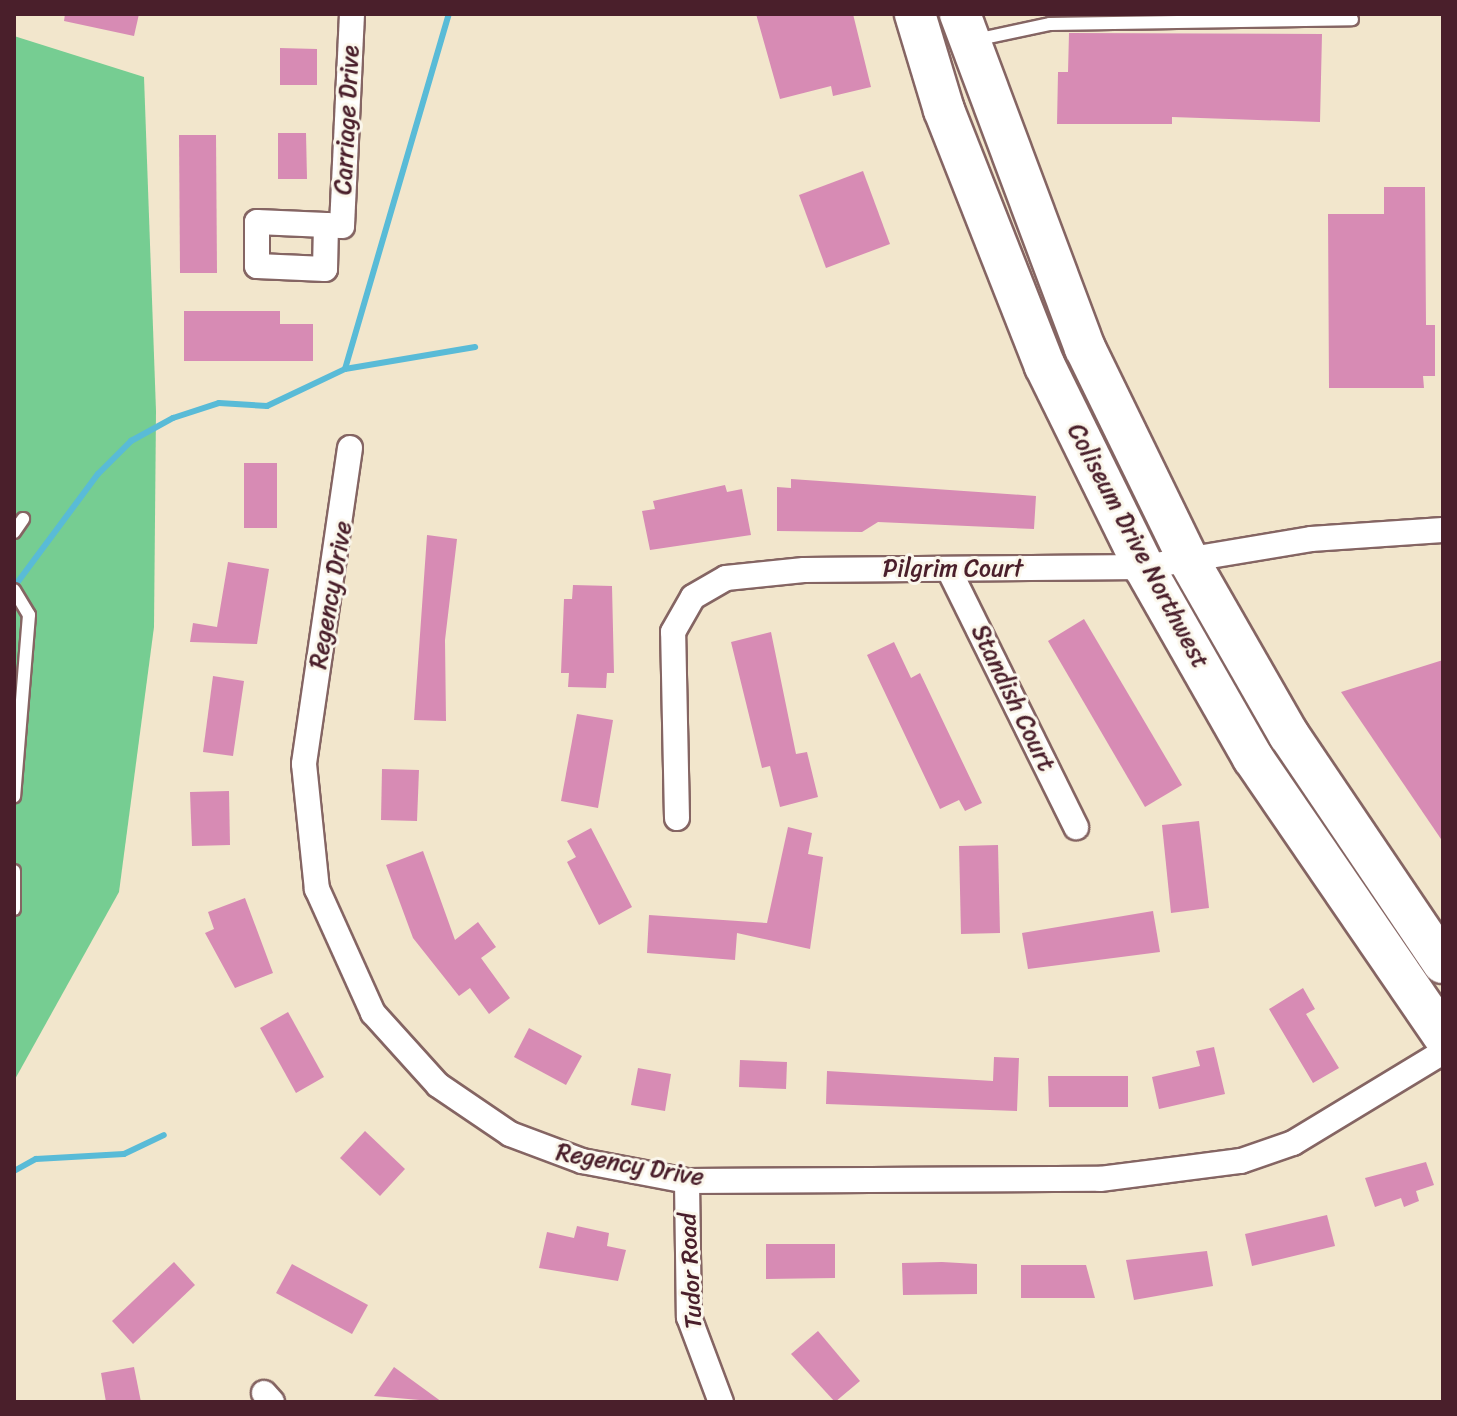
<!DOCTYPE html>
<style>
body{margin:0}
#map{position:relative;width:1457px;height:1416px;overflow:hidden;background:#f2e6cc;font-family:Sriracha,sans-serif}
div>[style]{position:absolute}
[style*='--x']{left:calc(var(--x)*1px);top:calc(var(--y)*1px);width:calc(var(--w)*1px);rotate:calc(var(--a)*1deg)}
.green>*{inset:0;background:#76cd92}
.stream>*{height:6px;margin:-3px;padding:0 3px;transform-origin:3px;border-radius:3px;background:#59bbd7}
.building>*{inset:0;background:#d78bb4}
.roads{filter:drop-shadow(2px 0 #856563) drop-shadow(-2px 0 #856563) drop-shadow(0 2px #856563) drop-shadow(0 -2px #856563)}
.lane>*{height:12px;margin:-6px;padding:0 6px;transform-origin:6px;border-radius:6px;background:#fff}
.street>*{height:24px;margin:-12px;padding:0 12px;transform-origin:12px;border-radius:12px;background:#fff}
.primary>*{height:40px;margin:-20px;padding:0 20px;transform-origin:20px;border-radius:20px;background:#fff}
span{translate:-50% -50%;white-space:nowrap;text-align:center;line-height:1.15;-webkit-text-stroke:6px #fbf7ec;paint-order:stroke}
.street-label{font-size:24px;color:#4a1f2b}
.frame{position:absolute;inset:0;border:16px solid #4a1f2b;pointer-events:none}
</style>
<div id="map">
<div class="green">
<i style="clip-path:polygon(14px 36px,144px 77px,156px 411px,154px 627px,119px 892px,14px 1081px)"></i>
</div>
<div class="stream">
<i style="--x:345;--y:369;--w:370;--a:-73.7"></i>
<i style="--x:14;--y:587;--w:141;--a:-53.4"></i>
<i style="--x:98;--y:474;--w:47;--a:-45"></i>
<i style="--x:131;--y:441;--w:48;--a:-28.7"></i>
<i style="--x:173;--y:418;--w:48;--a:-18.1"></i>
<i style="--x:219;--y:403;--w:48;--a:3.6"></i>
<i style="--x:267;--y:406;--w:86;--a:-25.4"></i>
<i style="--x:345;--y:369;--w:132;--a:-9.6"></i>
<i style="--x:14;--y:1171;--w:25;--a:-29"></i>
<i style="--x:36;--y:1159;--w:88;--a:-3.3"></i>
<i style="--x:124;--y:1154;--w:44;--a:-25.4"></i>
</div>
<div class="building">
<i style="clip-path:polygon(65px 14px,139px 14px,134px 36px,64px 21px)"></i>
<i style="clip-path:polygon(756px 14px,853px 14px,871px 87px,833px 96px,831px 86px,780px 99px)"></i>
<i style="clip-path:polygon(1069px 33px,1322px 34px,1320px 122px,1172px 117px,1172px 124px,1057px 124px,1058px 72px,1068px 72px)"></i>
<i style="clip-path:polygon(280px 48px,317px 49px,317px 85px,280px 85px)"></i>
<i style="clip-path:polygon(278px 133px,306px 133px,307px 179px,278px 179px)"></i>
<i style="clip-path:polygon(179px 135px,216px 135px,217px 273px,180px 273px)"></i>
<i style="clip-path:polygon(863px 171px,890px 244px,826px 268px,799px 195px)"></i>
<i style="clip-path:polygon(1384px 187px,1425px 187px,1426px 325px,1435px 325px,1435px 376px,1423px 376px,1424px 388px,1329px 388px,1328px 214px,1384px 214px)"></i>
<i style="clip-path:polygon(184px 311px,280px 311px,280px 324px,313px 324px,313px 361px,184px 361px)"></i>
<i style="clip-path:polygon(244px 463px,277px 463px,277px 528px,244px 528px)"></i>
<i style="clip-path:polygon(791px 479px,1036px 496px,1034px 529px,878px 522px,862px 532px,777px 531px,777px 487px,791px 488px)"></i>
<i style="clip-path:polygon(725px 485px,727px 492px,742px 489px,751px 535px,650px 550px,642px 511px,655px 509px,653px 501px)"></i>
<i style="clip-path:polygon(427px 535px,457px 539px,445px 640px,446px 721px,414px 720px)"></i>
<i style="clip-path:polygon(228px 562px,269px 569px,257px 644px,190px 642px,193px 623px,217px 627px)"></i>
<i style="clip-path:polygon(573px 585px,612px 586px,614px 673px,607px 673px,606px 688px,568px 687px,569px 673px,561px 673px,564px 599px,572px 599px)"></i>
<i style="clip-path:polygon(1084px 619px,1182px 785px,1145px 807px,1048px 641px)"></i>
<i style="clip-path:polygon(771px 632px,796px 754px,807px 752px,818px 797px,780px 807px,770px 766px,762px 768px,731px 642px)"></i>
<i style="clip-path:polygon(894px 642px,911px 678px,920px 673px,982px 803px,965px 811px,959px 800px,940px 809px,867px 655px)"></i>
<i style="clip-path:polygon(1443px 660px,1443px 842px,1341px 692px)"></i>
<i style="clip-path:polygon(213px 676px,244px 681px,233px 756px,203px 752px)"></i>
<i style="clip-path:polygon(577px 714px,613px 720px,598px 808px,561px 801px)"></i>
<i style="clip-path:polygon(382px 769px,419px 770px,417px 821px,381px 820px)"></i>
<i style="clip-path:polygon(229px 791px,230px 845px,192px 846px,190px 792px)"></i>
<i style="clip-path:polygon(1199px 821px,1209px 908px,1171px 913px,1162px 825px)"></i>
<i style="clip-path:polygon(788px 827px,812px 833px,808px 854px,823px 857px,810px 949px,737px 933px,735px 960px,647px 953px,649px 915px,767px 923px)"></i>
<i style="clip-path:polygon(591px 828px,632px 907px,599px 925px,567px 862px,576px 857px,567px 841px)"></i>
<i style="clip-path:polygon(998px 845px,1000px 933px,961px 934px,959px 846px)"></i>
<i style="clip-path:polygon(423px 851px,455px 940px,478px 922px,496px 947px,481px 958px,510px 998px,489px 1014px,470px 988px,459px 996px,413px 938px,386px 865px)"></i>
<i style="clip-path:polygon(245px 898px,273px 973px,235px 988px,205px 933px,214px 929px,208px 912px)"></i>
<i style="clip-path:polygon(1153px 911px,1160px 952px,1028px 969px,1022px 933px)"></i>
<i style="clip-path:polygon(1303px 988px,1315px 1009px,1306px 1014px,1339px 1068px,1313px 1083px,1269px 1009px)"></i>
<i style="clip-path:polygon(288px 1012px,324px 1077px,296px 1093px,260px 1028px)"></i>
<i style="clip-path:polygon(529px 1028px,582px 1056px,566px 1085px,514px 1057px)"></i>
<i style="clip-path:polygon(1214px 1047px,1225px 1094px,1159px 1109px,1152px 1077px,1200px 1066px,1196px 1051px)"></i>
<i style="clip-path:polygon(994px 1057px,1019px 1058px,1017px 1111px,826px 1104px,827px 1071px,993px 1081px)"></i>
<i style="clip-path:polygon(740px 1060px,787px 1062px,786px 1089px,739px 1087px)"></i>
<i style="clip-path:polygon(638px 1068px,671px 1074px,665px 1111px,631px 1105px)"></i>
<i style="clip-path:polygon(1048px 1076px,1128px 1076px,1128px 1107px,1049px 1107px)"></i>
<i style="clip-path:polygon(365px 1131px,405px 1169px,380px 1196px,340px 1158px)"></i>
<i style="clip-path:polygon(1426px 1162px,1434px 1185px,1416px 1191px,1419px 1201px,1404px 1207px,1401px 1198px,1375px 1207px,1365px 1178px)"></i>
<i style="clip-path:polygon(1327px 1215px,1335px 1246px,1252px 1266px,1245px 1234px)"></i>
<i style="clip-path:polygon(577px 1226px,609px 1233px,607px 1246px,626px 1250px,618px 1281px,539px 1268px,547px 1232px,574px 1238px)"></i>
<i style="clip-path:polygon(766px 1244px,835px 1244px,835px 1278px,766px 1279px)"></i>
<i style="clip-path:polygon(1207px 1251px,1213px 1286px,1134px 1300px,1126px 1260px)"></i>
<i style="clip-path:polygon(174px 1262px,195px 1285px,133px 1344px,112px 1321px)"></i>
<i style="clip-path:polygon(942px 1262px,977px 1264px,977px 1294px,903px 1295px,902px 1263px)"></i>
<i style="clip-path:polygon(292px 1264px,368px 1305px,352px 1334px,276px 1293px)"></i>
<i style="clip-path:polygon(1021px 1265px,1086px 1265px,1095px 1298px,1021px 1298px)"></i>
<i style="clip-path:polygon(818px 1331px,860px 1381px,835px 1402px,791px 1354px)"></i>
<i style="clip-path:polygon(134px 1367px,141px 1402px,106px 1402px,101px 1373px)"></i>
<i style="clip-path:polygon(394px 1367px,442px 1402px,374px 1396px)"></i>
</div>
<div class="roads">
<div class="lane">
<i style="--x:975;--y:40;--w:77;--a:-12"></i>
<i style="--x:1050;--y:24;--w:302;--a:-0.9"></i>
<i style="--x:14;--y:532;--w:16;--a:-55"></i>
<i style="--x:14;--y:590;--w:29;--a:59"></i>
<i style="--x:29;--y:615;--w:182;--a:94.7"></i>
<i style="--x:14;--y:871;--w:38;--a:90"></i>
</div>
<div class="street">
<i style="--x:326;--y:225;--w:44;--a:91.3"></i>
<i style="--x:325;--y:269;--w:68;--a:-177.5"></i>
<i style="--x:257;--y:266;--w:44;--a:-90"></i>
<i style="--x:257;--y:222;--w:69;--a:2.5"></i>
<i style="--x:326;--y:225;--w:16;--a:4"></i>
<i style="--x:342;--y:226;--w:212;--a:-87.3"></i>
<i style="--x:350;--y:448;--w:319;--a:98.3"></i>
<i style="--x:304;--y:764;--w:126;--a:84.1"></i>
<i style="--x:317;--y:889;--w:136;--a:65.7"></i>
<i style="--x:373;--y:1013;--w:97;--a:47.9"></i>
<i style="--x:438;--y:1085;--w:87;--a:34.2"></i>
<i style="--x:510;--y:1134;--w:77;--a:20.6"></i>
<i style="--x:582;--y:1161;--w:107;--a:10.8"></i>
<i style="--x:687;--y:1181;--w:413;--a:-0.3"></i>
<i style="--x:1100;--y:1179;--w:142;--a:-7.3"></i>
<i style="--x:1241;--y:1161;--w:55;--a:-19.1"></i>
<i style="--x:1293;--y:1143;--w:175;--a:-31.2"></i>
<i style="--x:949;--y:570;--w:287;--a:63.7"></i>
<i style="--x:677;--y:818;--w:186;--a:-91.2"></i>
<i style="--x:673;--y:632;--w:40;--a:-60.3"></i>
<i style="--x:693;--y:597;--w:38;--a:-30"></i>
<i style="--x:726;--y:578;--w:78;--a:-5.9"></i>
<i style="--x:804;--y:570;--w:340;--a:-0.5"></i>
<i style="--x:1144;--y:567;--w:169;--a:-9.5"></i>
<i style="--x:1311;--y:539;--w:132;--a:-3.9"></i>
<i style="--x:687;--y:1181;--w:136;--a:89.2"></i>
<i style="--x:689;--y:1317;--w:91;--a:69.4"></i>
<i style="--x:264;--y:1393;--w:12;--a:48"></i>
</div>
<div class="primary">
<i style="--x:915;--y:14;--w:100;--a:73.2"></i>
<i style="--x:944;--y:110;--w:275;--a:68.5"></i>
<i style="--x:1045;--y:366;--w:224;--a:63.8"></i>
<i style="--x:1144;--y:567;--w:220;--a:60.3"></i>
<i style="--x:1253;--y:758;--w:337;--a:55.6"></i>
<i style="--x:960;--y:14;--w:357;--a:69.5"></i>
<i style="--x:1085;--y:348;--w:235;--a:64"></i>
<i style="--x:1188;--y:559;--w:203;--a:60.2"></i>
<i style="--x:1289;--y:735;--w:275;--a:56"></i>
</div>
</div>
<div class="street-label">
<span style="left:347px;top:120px;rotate:-87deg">Carriage Drive</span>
<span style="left:1138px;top:546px;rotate:62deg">Coliseum Drive Northwest</span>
<span style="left:953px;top:569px">Pilgrim Court</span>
<span style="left:331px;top:595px;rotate:-80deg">Regency Drive</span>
<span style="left:1013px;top:698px;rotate:64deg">Standish Court</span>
<span style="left:630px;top:1165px;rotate:10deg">Regency Drive</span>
<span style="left:691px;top:1271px;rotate:-93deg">Tudor Road</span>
</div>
<div class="frame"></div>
</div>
